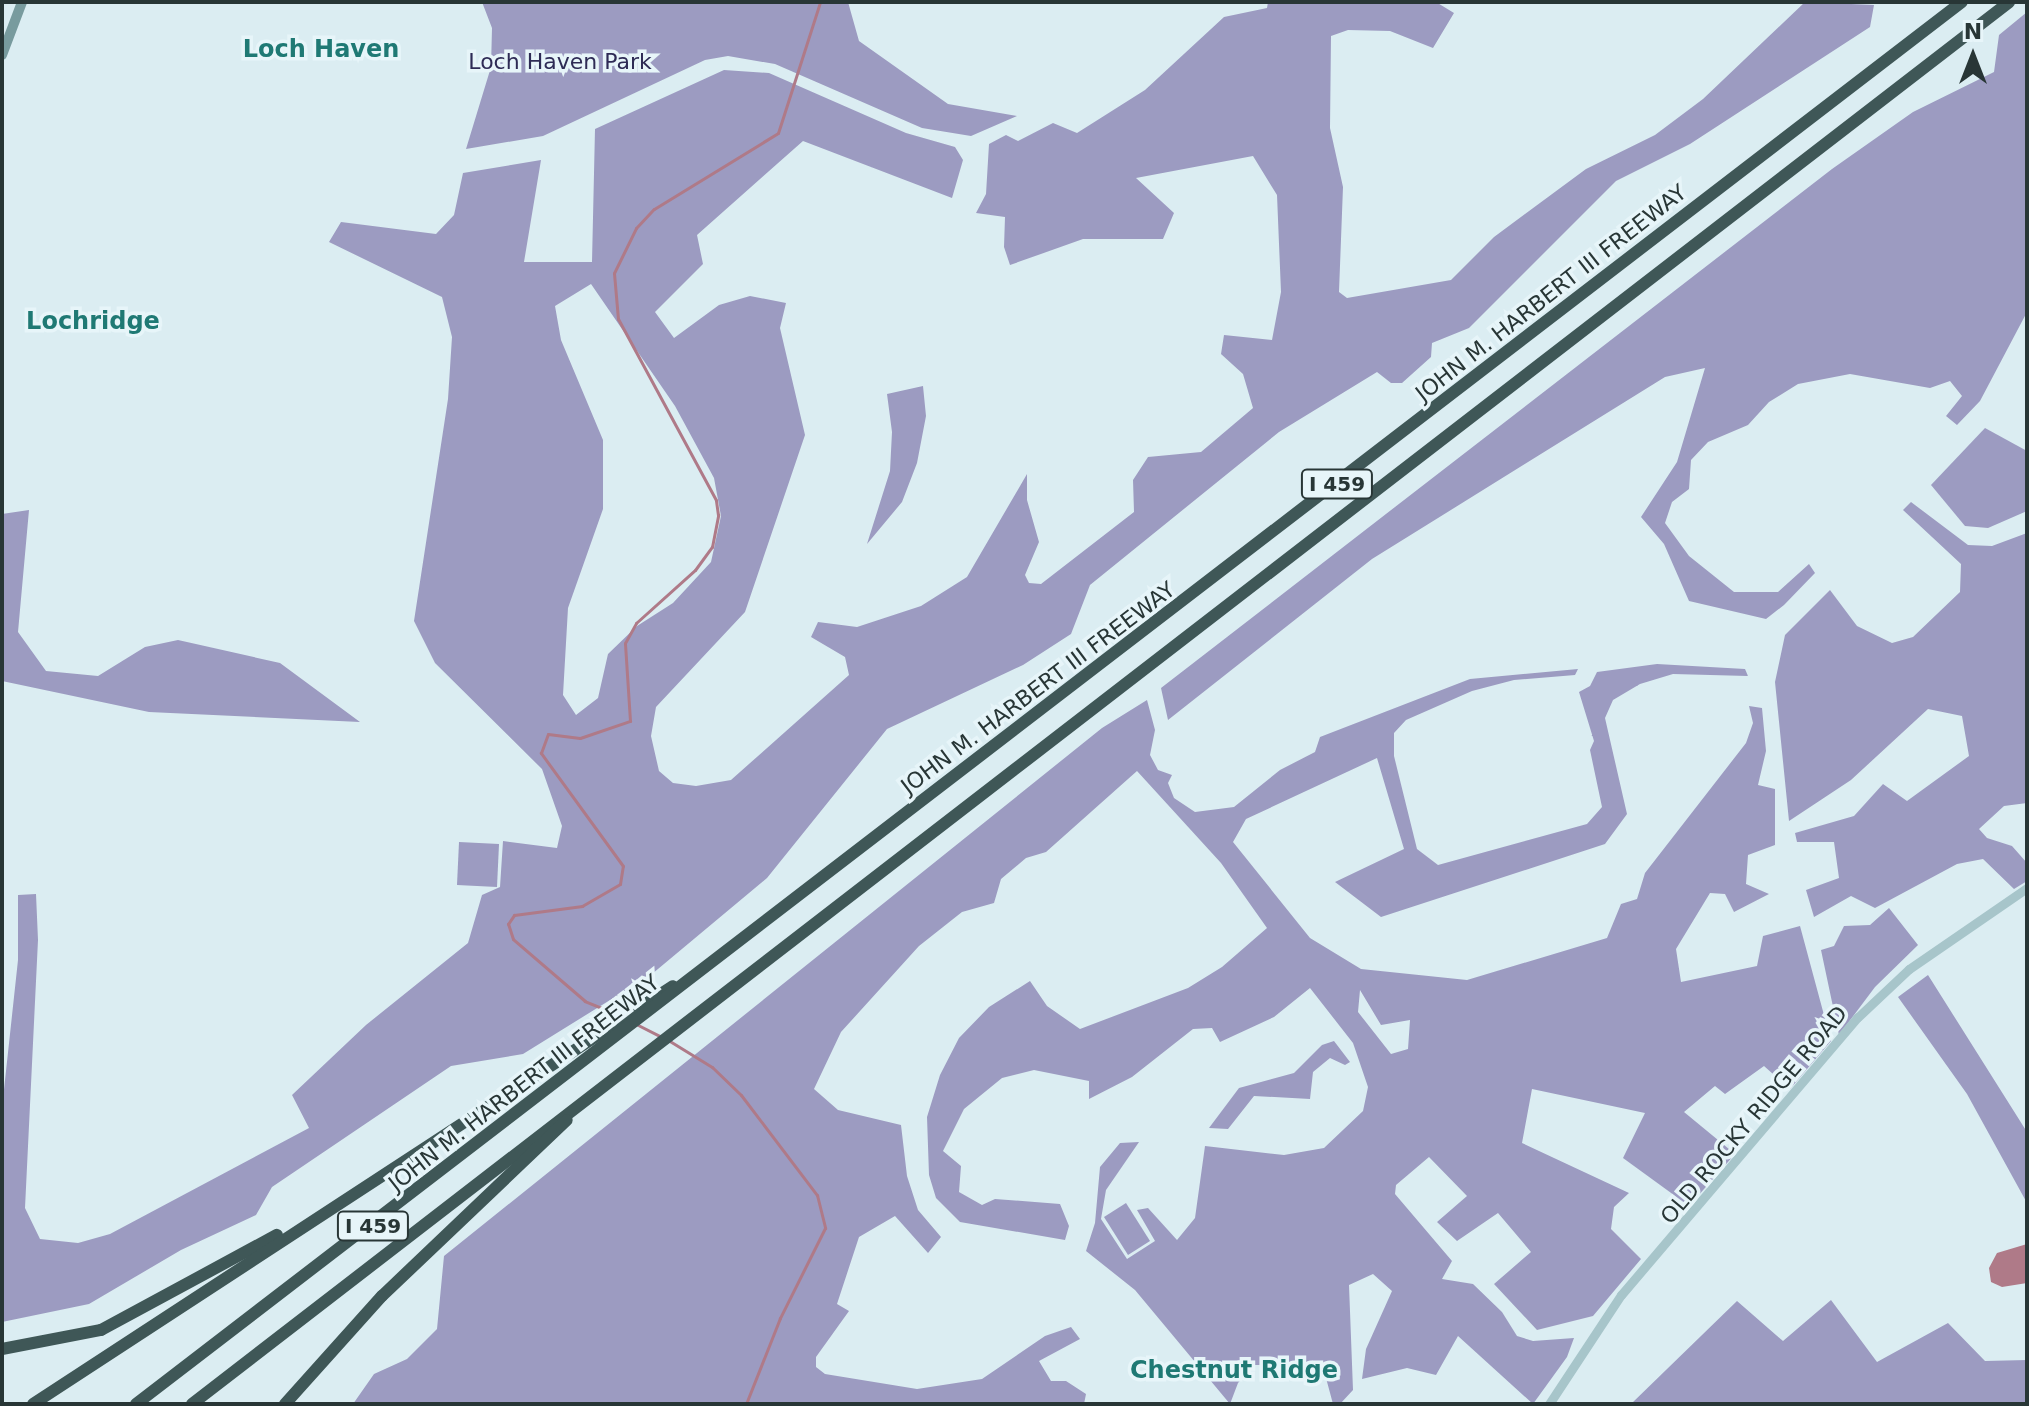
<!DOCTYPE html>
<style>
body{margin:0}
#map{position:relative;width:2029px;height:1406px;overflow:hidden;background:#dbedf2;font-family:"DejaVu Sans",sans-serif}
div>[style]{position:absolute}
[style*='--x']{left:calc(var(--x)*1px);top:calc(var(--y)*1px);width:calc(var(--w)*1px);rotate:calc(var(--a)*1deg)}
.green>*{inset:0;background:#9c9bc1}
.water>*{inset:0;background:#af7a88}
.stream>*{height:3px;margin:-1.5px;padding:0 1.5px;transform-origin:1.5px;border-radius:1.5px;background:#af7a88}
.tertiary>*{height:9px;margin:-4.5px;padding:0 4.5px;transform-origin:4.5px;border-radius:4.5px;background:#a7c5ca}
.secondary>*{height:10px;margin:-5px;padding:0 5px;transform-origin:5px;border-radius:5px;background:#789b9e}
.motorway>*{height:12px;margin:-6px;padding:0 6px;transform-origin:6px;border-radius:6px;background:#3f5757}
span{translate:-50% -50%;white-space:nowrap;text-align:center;line-height:1.15;-webkit-text-stroke:7px #e7f5f9;paint-order:stroke}
.shield-label span{padding:2px 6px;background:#e7f5f9;border:2px solid;border-radius:6px;-webkit-text-stroke-width:0}
.shield-label{font-size:20px;color:#283636;font-weight:700}
.park-label{font-size:22px;color:#2e2b55}
.street-label{font-size:22px;color:#283636}
.neighbourhood-label{font-size:24px;color:#1f7974;font-weight:700}
.frame{position:absolute;inset:0;border:4px solid #283636;pointer-events:none}
.north{position:absolute;left:1933px;top:16px;width:80px;height:80px;-webkit-text-stroke:6px #e7f5f9;paint-order:stroke;rotate:0deg;font-size:22px;font-weight:700;line-height:32px;text-align:center;color:#283636}
.north::after{content:'';display:block;margin:auto;width:28px;height:36px;background:#283636;clip-path:polygon(50% 0,100% 100%,50% 72%,0 100%)}
</style>
<div id="map">
<div class="green">
<i style="clip-path:polygon(482px 2px,848px 2px,859px 41px,948px 104px,1017px 116px,971px 136px,922px 128px,775px 64px,728px 56px,705px 60px,543px 136px,466px 149px,491px 67px,492px 28px)"></i>
<i style="clip-path:polygon(evenodd,1268px 2px,1436px 2px,1454px 13px,1433px 48px,1390px 31px,1348px 30px,1331px 36px,1330px 128px,1343px 187px,1339px 292px,1347px 298px,1451px 280px,1494px 237px,1586px 169px,1655px 135px,1703px 99px,1805px 2px,1874px 5px,1870px 27px,1690px 144px,1616px 181px,1469px 328px,1432px 343px,1431px 357px,1402px 383px,1391px 383px,1377px 372px,1279px 432px,1090px 585px,1071px 634px,1023px 665px,887px 729px,767px 878px,652px 974px,523px 1054px,451px 1066px,272px 1187px,256px 1215px,181px 1250px,89px 1304px,2px 1322px,2px 1108px,18px 960px,18px 895px,36px 894px,38px 940px,25px 1208px,40px 1239px,78px 1243px,110px 1234px,309px 1128px,292px 1095px,366px 1025px,468px 943px,482px 895px,500px 887px,503px 841px,557px 848px,562px 826px,542px 769px,435px 663px,414px 621px,448px 399px,452px 337px,442px 297px,329px 242px,341px 222px,436px 234px,454px 215px,463px 173px,541px 160px,524px 262px,592px 262px,595px 129px,724px 70px,769px 73px,906px 133px,955px 147px,963px 160px,952px 198px,803px 141px,697px 235px,703px 264px,655px 312px,674px 338px,719px 305px,750px 296px,786px 303px,780px 328px,805px 435px,745px 612px,656px 707px,651px 736px,659px 771px,673px 783px,696px 786px,731px 780px,849px 675px,845px 657px,811px 637px,818px 622px,857px 627px,921px 606px,967px 577px,1027px 474px,1027px 500px,1039px 542px,1025px 575px,1029px 583px,1041px 584px,1134px 512px,1133px 480px,1148px 457px,1201px 452px,1253px 408px,1243px 374px,1221px 354px,1224px 335px,1272px 340px,1281px 292px,1277px 195px,1253px 156px,1136px 178px,1174px 213px,1163px 239px,1083px 239px,1010px 265px,1004px 247px,1005px 217px,976px 213px,986px 194px,989px 144px,1006px 135px,1018px 141px,1053px 123px,1077px 133px,1145px 90px,1224px 17px,1267px 8px,1268px 2px,591px 284px,675px 406px,714px 478px,721px 516px,711px 562px,673px 603px,637px 626px,608px 654px,598px 698px,576px 715px,563px 695px,568px 608px,603px 509px,603px 440px,561px 340px,555px 306px,591px 284px)"></i>
<i style="clip-path:polygon(2027px 12px,2027px 312px,1980px 401px,1957px 425px,1946px 416px,1962px 396px,1950px 381px,1930px 388px,1850px 374px,1798px 384px,1769px 402px,1748px 425px,1708px 442px,1691px 460px,1689px 489px,1672px 502px,1665px 523px,1689px 556px,1734px 592px,1778px 592px,1809px 564px,1815px 573px,1784px 605px,1766px 619px,1689px 601px,1664px 544px,1641px 517px,1677px 462px,1705px 368px,1665px 377px,1372px 559px,1168px 720px,1161px 688px,1832px 169px,1913px 112px,1994px 72px,1999px 35px)"></i>
<i style="clip-path:polygon(923px 386px,926px 416px,917px 463px,902px 502px,867px 544px,890px 471px,892px 432px,887px 394px)"></i>
<i style="clip-path:polygon(1985px 428px,2027px 451px,2027px 511px,1988px 528px,1965px 526px,1931px 485px)"></i>
<i style="clip-path:polygon(1911px 502px,1968px 545px,1992px 546px,2027px 533px,2027px 803px,2004px 806px,1979px 829px,1987px 838px,2012px 846px,2027px 863px,2027px 881px,2014px 889px,1983px 859px,1957px 864px,1875px 908px,1851px 896px,1814px 917px,1806px 890px,1839px 878px,1834px 842px,1797px 842px,1795px 833px,1854px 816px,1883px 784px,1907px 801px,1969px 756px,1962px 716px,1928px 709px,1851px 780px,1789px 821px,1775px 682px,1785px 635px,1830px 590px,1857px 626px,1892px 643px,1913px 637px,1960px 592px,1961px 564px,1903px 510px)"></i>
<i style="clip-path:polygon(29px 510px,18px 632px,46px 671px,98px 676px,145px 647px,178px 640px,280px 663px,360px 722px,149px 712px,2px 681px,2px 514px)"></i>
<i style="clip-path:polygon(evenodd,1657px 664px,1745px 669px,1748px 676px,1673px 674px,1640px 684px,1613px 700px,1605px 718px,1627px 814px,1605px 844px,1381px 917px,1335px 882px,1404px 849px,1377px 758px,1246px 819px,1233px 842px,1310px 938px,1361px 969px,1467px 980px,1607px 938px,1621px 904px,1637px 899px,1645px 873px,1746px 743px,1753px 723px,1749px 706px,1762px 708px,1766px 751px,1758px 785px,1775px 789px,1775px 845px,1748px 855px,1746px 884px,1769px 894px,1734px 912px,1725px 894px,1710px 893px,1676px 949px,1681px 982px,1757px 966px,1763px 936px,1800px 926px,1831px 1041px,1790px 1089px,1764px 1066px,1725px 1094px,1715px 1086px,1684px 1112px,1735px 1154px,1689px 1206px,1623px 1158px,1645px 1113px,1532px 1089px,1522px 1143px,1629px 1193px,1614px 1207px,1611px 1229px,1641px 1259px,1593px 1316px,1537px 1330px,1494px 1284px,1531px 1252px,1498px 1213px,1457px 1241px,1437px 1222px,1467px 1196px,1429px 1157px,1396px 1185px,1395px 1194px,1452px 1261px,1442px 1279px,1473px 1284px,1502px 1312px,1517px 1336px,1533px 1341px,1574px 1338px,1567px 1357px,1533px 1404px,1458px 1336px,1436px 1375px,1407px 1368px,1362px 1379px,1366px 1349px,1392px 1291px,1373px 1274px,1349px 1285px,1353px 1390px,1340px 1404px,1333px 1404px,1326px 1378px,1272px 1365px,1254px 1365px,1238px 1383px,1230px 1404px,1135px 1290px,1086px 1251px,1095px 1223px,1100px 1167px,1120px 1143px,1139px 1142px,1106px 1190px,1101px 1219px,1127px 1259px,1155px 1241px,1137px 1210px,1148px 1208px,1177px 1240px,1195px 1218px,1205px 1146px,1284px 1155px,1324px 1148px,1363px 1111px,1368px 1087px,1353px 1043px,1310px 988px,1274px 1017px,1220px 1042px,1212px 1028px,1193px 1029px,1132px 1077px,1089px 1099px,1089px 1081px,1034px 1070px,1002px 1078px,964px 1109px,943px 1151px,961px 1166px,959px 1192px,982px 1205px,995px 1199px,1060px 1204px,1069px 1226px,1065px 1240px,960px 1222px,936px 1198px,929px 1175px,927px 1117px,940px 1075px,959px 1038px,989px 1007px,1030px 981px,1047px 1006px,1080px 1029px,1188px 988px,1222px 967px,1267px 928px,1221px 863px,1137px 771px,1046px 852px,1026px 858px,1001px 879px,994px 903px,962px 912px,919px 946px,841px 1032px,814px 1089px,838px 1110px,901px 1125px,907px 1176px,918px 1210px,941px 1237px,928px 1253px,895px 1216px,859px 1237px,837px 1304px,849px 1311px,816px 1357px,816px 1367px,825px 1374px,917px 1389px,982px 1379px,1045px 1336px,1071px 1327px,1080px 1339px,1039px 1361px,1051px 1381px,1066px 1381px,1086px 1394px,1084px 1404px,353px 1404px,374px 1374px,407px 1359px,437px 1329px,444px 1256px,1102px 728px,1147px 700px,1155px 730px,1150px 755px,1158px 770px,1172px 775px,1168px 783px,1174px 798px,1195px 812px,1234px 807px,1280px 770px,1315px 752px,1320px 737px,1470px 679px,1578px 669px,1575px 675px,1514px 680px,1472px 691px,1406px 720px,1394px 733px,1394px 756px,1417px 849px,1438px 865px,1587px 824px,1602px 807px,1590px 750px,1594px 741px,1579px 692px,1590px 686px,1597px 672px,1657px 664px,1360px 990px,1381px 1025px,1410px 1020px,1408px 1049px,1391px 1054px,1358px 1012px,1360px 990px)"></i>
<i style="clip-path:polygon(459px 842px,499px 844px,497px 887px,457px 885px)"></i>
<i style="clip-path:polygon(1889px 908px,1918px 945px,1875px 987px,1839px 1035px,1821px 950px,1834px 946px,1844px 926px,1870px 925px)"></i>
<i style="clip-path:polygon(1928px 975px,2027px 1132px,2027px 1203px,1967px 1094px,1898px 997px)"></i>
<i style="clip-path:polygon(1334px 1041px,1350px 1062px,1345px 1065px,1330px 1058px,1313px 1072px,1310px 1099px,1254px 1096px,1228px 1129px,1209px 1128px,1239px 1088px,1294px 1073px,1322px 1045px)"></i>
<i style="clip-path:polygon(1126px 1203px,1150px 1241px,1128px 1255px,1104px 1217px)"></i>
<i style="clip-path:polygon(1831px 1300px,1877px 1362px,1948px 1323px,1985px 1361px,2027px 1360px,2027px 1404px,1631px 1404px,1737px 1301px,1783px 1341px)"></i>
</div>
<div class="water">
<i style="clip-path:polygon(2027px 1244px,2027px 1283px,2002px 1287px,1991px 1282px,1989px 1268px,1997px 1253px)"></i>
</div>
<div class="stream">
<i style="--x:619;--y:1015;--w:37;--a:-158"></i>
<i style="--x:585;--y:1001;--w:95;--a:-139.3"></i>
<i style="--x:513;--y:939;--w:16;--a:-108"></i>
<i style="--x:508;--y:924;--w:11;--a:-56"></i>
<i style="--x:514;--y:915;--w:69;--a:-7.5"></i>
<i style="--x:582;--y:906;--w:44;--a:-30.1"></i>
<i style="--x:620;--y:884;--w:18;--a:-81"></i>
<i style="--x:623;--y:866;--w:140;--a:-126"></i>
<i style="--x:541;--y:753;--w:20;--a:-70"></i>
<i style="--x:548;--y:734;--w:32;--a:7"></i>
<i style="--x:580;--y:738;--w:53;--a:-18.8"></i>
<i style="--x:630;--y:721;--w:78;--a:-93.7"></i>
<i style="--x:625;--y:643;--w:23;--a:-61"></i>
<i style="--x:636;--y:623;--w:79;--a:-41.9"></i>
<i style="--x:695;--y:570;--w:29;--a:-54"></i>
<i style="--x:712;--y:547;--w:33;--a:-79"></i>
<i style="--x:718;--y:515;--w:15;--a:-98"></i>
<i style="--x:716;--y:500;--w:206;--a:-118.4"></i>
<i style="--x:618;--y:319;--w:46;--a:-95"></i>
<i style="--x:614;--y:273;--w:50;--a:-63.9"></i>
<i style="--x:636;--y:228;--w:26;--a:-47"></i>
<i style="--x:654;--y:209;--w:145;--a:-31.5"></i>
<i style="--x:778;--y:133;--w:138;--a:-72.2"></i>
<i style="--x:636;--y:1024;--w:29;--a:27"></i>
<i style="--x:668;--y:1040;--w:52;--a:31.5"></i>
<i style="--x:712;--y:1067;--w:40;--a:44"></i>
<i style="--x:741;--y:1095;--w:126;--a:52.8"></i>
<i style="--x:817;--y:1195;--w:34;--a:76"></i>
<i style="--x:825;--y:1228;--w:101;--a:116.6"></i>
<i style="--x:780;--y:1318;--w:92;--a:111.6"></i>
</div>
<div class="tertiary">
<i style="--x:1549;--y:1404;--w:131;--a:-56.6"></i>
<i style="--x:1621;--y:1295;--w:365;--a:-49.6"></i>
<i style="--x:1858;--y:1017;--w:70;--a:-43.3"></i>
<i style="--x:1909;--y:969;--w:143;--a:-34.5"></i>
</div>
<div class="secondary">
<i style="--x:2;--y:55;--w:57;--a:-69.3"></i>
</div>
<div class="motorway">
<i style="--x:2;--y:1349;--w:101;--a:-10.9"></i>
<i style="--x:101;--y:1330;--w:200;--a:-28.4"></i>
<i style="--x:33;--y:1404;--w:764;--a:-33.15"></i>
<i style="--x:136;--y:1404;--w:2302;--a:-37.52"></i>
<i style="--x:192;--y:1404;--w:2295;--a:-37.65"></i>
<i style="--x:285;--y:1404;--w:145;--a:-48.1"></i>
<i style="--x:382;--y:1296;--w:255;--a:-43.6"></i>
</div>
<div class="shield-label">
<span style="left:1337px;top:484px">I 459</span>
<span style="left:373px;top:1226px">I 459</span>
</div>
<div class="park-label">
<span style="left:560px;top:62px">Loch Haven Park</span>
</div>
<div class="street-label">
<span style="left:1551px;top:293px;rotate:-38deg">JOHN M. HARBERT III FREEWAY</span>
<span style="left:1038px;top:688px;rotate:-37deg">JOHN M. HARBERT III FREEWAY</span>
<span style="left:524px;top:1083px;rotate:-38deg">JOHN M. HARBERT III FREEWAY</span>
<span style="left:1754px;top:1115px;rotate:-50deg">OLD ROCKY RIDGE ROAD</span>
</div>
<div class="neighbourhood-label">
<span style="left:321px;top:50px">Loch Haven</span>
<span style="left:93px;top:322px">Lochridge</span>
<span style="left:1234px;top:1371px">Chestnut Ridge</span>
</div>
<div class="frame"></div>
<div class="north">N</div>
</div>
